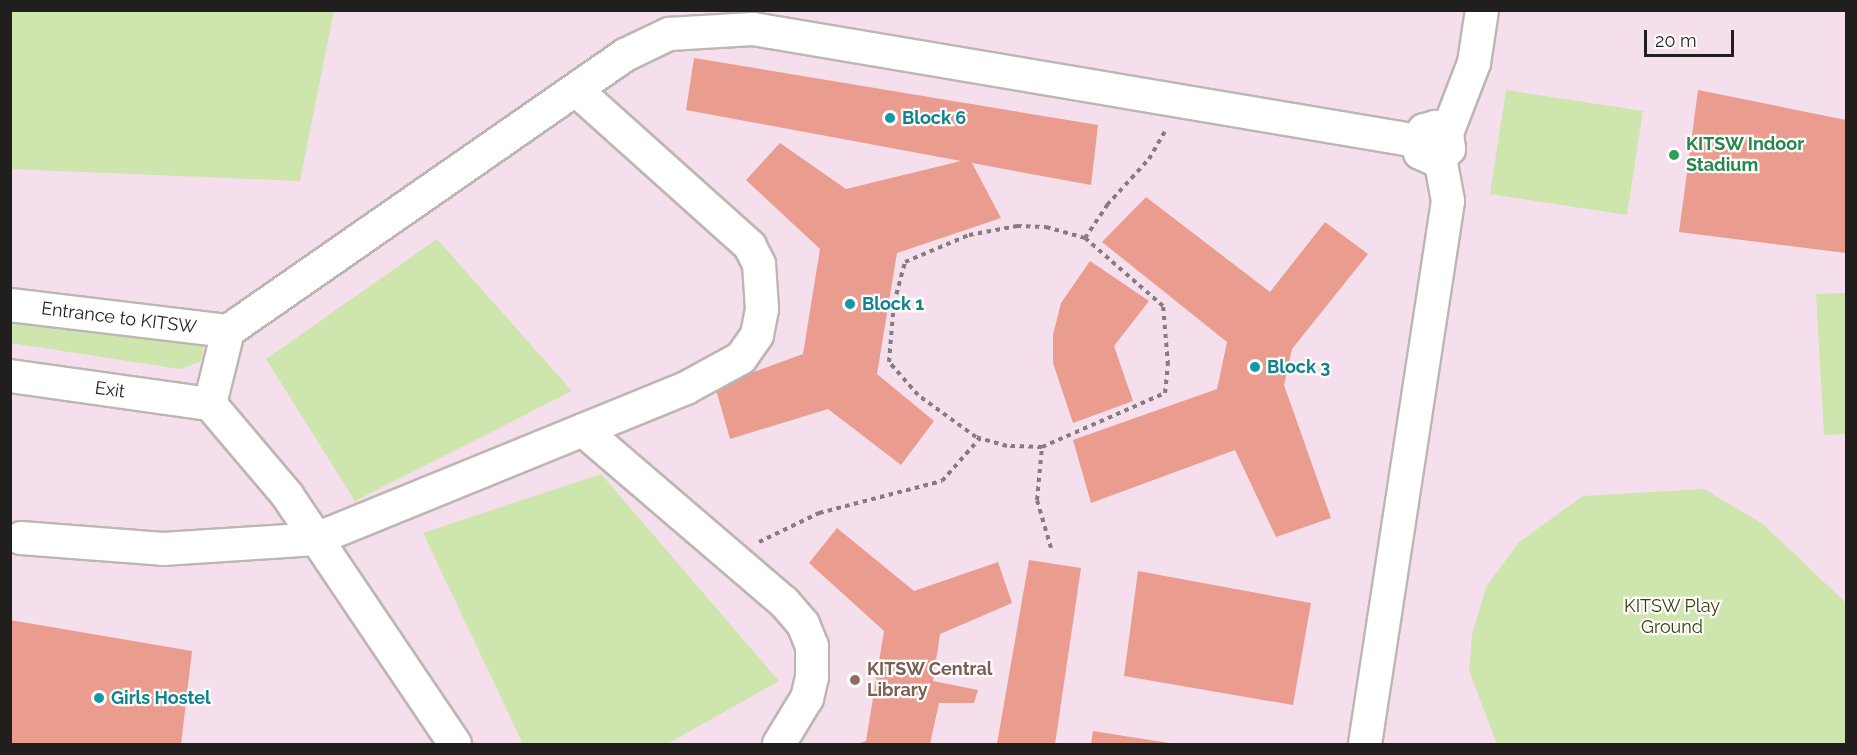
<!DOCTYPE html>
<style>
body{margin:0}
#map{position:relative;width:1857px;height:755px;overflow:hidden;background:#f7efea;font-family:Raleway,sans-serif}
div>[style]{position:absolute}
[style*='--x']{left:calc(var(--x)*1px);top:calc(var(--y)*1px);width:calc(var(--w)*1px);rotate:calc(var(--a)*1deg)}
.education>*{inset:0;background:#f6dfec}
.green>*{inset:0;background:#cee5ad}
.building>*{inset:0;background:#ea9c8e}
.path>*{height:4px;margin-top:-2px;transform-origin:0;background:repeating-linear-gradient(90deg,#837e7b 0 4.5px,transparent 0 9px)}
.roads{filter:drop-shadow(2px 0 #bdb6b1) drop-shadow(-2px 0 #bdb6b1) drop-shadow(0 2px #bdb6b1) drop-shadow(0 -2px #bdb6b1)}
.minor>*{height:32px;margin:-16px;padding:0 16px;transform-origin:16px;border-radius:16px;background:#fff}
.dots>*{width:16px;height:16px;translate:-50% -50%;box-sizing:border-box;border:3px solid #fffdfc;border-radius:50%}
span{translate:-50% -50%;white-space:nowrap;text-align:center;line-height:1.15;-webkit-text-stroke:4.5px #fffdfc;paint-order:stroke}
.culture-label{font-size:18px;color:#0d838f;font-weight:700}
.left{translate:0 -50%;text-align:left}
.leisure-label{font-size:18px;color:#27864d;font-weight:700}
.street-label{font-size:18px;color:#211f1d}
.park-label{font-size:18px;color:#31410f}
.education-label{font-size:18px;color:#785e54;font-weight:700}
.frame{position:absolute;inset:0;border:12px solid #211f1d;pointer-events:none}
.scale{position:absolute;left:1644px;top:30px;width:90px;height:27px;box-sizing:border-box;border:3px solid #211f1d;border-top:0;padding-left:8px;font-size:18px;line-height:21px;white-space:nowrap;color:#211f1d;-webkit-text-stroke:4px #fffdfc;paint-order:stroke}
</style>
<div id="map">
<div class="education">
<i style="clip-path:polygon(11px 11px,1846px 11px,1846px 744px,11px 744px)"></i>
</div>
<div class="green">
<i style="clip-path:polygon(11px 10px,334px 11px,300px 181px,11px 169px)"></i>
<i style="clip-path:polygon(1506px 90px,1643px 111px,1627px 215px,1490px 194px)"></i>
<i style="clip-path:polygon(437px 239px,572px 391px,355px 501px,266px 359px)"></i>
<i style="clip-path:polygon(1846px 293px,1846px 434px,1824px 435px,1816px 294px)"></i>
<i style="clip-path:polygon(11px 317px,196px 342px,202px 345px,203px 354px,200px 362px,180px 369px,11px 343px)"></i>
<i style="clip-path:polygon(601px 474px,779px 681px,667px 744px,523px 744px,423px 533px)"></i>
<i style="clip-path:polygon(1704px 489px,1763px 524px,1846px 603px,1846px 744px,1497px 744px,1469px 671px,1472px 635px,1486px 587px,1519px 542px,1583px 496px)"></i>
</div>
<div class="building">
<i style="clip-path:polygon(694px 58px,1098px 125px,1091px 185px,972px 163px,1001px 218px,897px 253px,877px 374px,934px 421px,901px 465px,828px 409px,730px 439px,715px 386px,803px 354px,820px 249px,746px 180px,780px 143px,846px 189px,961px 161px,686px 110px)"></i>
<i style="clip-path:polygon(1698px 90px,1846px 120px,1846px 253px,1679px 232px)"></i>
<i style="clip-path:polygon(1146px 197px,1270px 292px,1325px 222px,1368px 254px,1292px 349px,1284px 385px,1331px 518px,1276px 537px,1235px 450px,1091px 503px,1073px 440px,1217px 389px,1227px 342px,1102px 242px)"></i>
<i style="clip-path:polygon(1090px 261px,1149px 301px,1114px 346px,1133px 401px,1073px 423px,1053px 363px,1053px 335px,1061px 303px)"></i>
<i style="clip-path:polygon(837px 528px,914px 591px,998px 562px,1012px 603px,940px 634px,933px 681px,978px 690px,974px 703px,939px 703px,930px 744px,857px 744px,866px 741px,884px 631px,809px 563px)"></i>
<i style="clip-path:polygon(1029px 560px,1081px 568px,1055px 744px,997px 744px)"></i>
<i style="clip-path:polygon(1138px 571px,1311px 603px,1293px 705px,1124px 676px)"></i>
<i style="clip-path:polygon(10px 620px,192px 651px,181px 744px,10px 744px)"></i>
<i style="clip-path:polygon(1093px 731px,1169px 743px,1169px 744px,1091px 744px)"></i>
</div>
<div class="path">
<i style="--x:1042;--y:447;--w:35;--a:-178"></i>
<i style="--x:1007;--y:446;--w:32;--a:-164"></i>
<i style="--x:976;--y:437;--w:72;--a:-144.1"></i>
<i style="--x:918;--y:395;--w:44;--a:-131.3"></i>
<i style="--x:889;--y:362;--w:59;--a:-85.2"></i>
<i style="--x:894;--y:303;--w:42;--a:-75"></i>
<i style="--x:905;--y:262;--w:69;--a:-22.9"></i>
<i style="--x:969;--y:235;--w:49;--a:-10.6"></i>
<i style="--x:1017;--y:226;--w:29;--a:2"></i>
<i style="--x:1046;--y:227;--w:41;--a:15.8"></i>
<i style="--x:759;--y:542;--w:67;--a:-25.8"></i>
<i style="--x:819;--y:513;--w:127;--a:-14.6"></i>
<i style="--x:942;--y:481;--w:57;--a:-48.5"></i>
<i style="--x:1051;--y:548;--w:50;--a:-106.3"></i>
<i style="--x:1037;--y:500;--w:53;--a:-84.6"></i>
<i style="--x:1042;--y:447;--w:134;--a:-23.7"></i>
<i style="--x:1165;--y:393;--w:28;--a:-84"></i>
<i style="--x:1168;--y:365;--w:59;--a:-94.8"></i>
<i style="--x:1163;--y:306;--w:103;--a:-138.9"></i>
<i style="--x:1085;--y:238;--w:40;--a:-56"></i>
<i style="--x:1107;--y:205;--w:62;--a:-47.6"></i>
<i style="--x:1149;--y:159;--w:34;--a:-60"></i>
</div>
<div class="roads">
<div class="minor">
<i style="--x:1447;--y:133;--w:13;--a:-151"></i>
<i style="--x:1436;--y:127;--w:12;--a:166"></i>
<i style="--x:1424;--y:130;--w:13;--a:122"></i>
<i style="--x:1417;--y:141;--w:12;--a:76"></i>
<i style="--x:1420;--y:153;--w:17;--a:24"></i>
<i style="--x:1436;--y:160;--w:17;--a:-40"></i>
<i style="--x:1449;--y:149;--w:16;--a:-97"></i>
<i style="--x:1447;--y:133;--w:75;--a:-68.9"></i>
<i style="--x:1474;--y:63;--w:54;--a:-81.4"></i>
<i style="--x:10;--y:305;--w:220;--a:6.8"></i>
<i style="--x:10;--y:376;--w:202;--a:8"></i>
<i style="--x:583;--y:430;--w:265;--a:40.6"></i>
<i style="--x:784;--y:602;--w:29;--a:49"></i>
<i style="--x:803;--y:624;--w:24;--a:68"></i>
<i style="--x:812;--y:646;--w:31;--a:90"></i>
<i style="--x:812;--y:677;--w:22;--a:103"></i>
<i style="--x:807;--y:698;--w:54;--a:121.3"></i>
<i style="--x:21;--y:538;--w:142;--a:4.4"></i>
<i style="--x:163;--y:549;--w:153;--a:-3.7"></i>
<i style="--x:316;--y:539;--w:400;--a:-22.2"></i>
<i style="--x:686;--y:388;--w:63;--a:-28.6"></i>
<i style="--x:741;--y:358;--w:28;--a:-55"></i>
<i style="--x:757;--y:335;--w:26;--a:-79"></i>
<i style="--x:762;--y:309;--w:45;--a:-93.8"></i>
<i style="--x:759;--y:264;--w:20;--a:-117"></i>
<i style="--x:750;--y:246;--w:232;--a:-138.1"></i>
<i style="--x:455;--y:744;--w:299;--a:-124"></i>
<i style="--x:288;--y:496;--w:121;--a:-130.3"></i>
<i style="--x:210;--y:404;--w:75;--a:-76.1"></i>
<i style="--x:228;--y:331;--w:484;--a:-34.8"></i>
<i style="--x:625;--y:55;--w:49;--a:-25.5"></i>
<i style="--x:669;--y:34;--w:84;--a:-3.4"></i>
<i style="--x:753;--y:29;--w:673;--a:9.57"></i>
<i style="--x:1365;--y:744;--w:549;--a:-81.31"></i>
<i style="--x:1448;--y:201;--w:44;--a:-100.5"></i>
</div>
</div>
<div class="dots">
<i style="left:890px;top:118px;background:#0f9aa8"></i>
<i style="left:1674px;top:155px;background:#2e9e5b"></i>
<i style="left:850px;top:304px;background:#0f9aa8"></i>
<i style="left:1255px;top:367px;background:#0f9aa8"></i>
<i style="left:855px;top:680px;background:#8d6e63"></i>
<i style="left:99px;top:698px;background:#0f9aa8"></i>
</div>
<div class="culture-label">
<span class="left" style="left:902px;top:118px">Block 6</span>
<span class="left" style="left:862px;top:304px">Block 1</span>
<span class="left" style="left:1267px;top:367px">Block 3</span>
<span class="left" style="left:111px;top:698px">Girls Hostel</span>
</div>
<div class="leisure-label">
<span class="left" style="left:1686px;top:155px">KITSW Indoor<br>Stadium</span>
</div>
<div class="street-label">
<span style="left:119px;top:318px;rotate:7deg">Entrance to KITSW</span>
<span style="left:110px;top:390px;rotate:8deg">Exit</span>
</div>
<div class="park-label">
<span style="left:1672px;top:617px">KITSW Play<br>Ground</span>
</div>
<div class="education-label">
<span class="left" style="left:867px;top:680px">KITSW Central<br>Library</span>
</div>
<div class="frame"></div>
<div class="scale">20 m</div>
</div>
